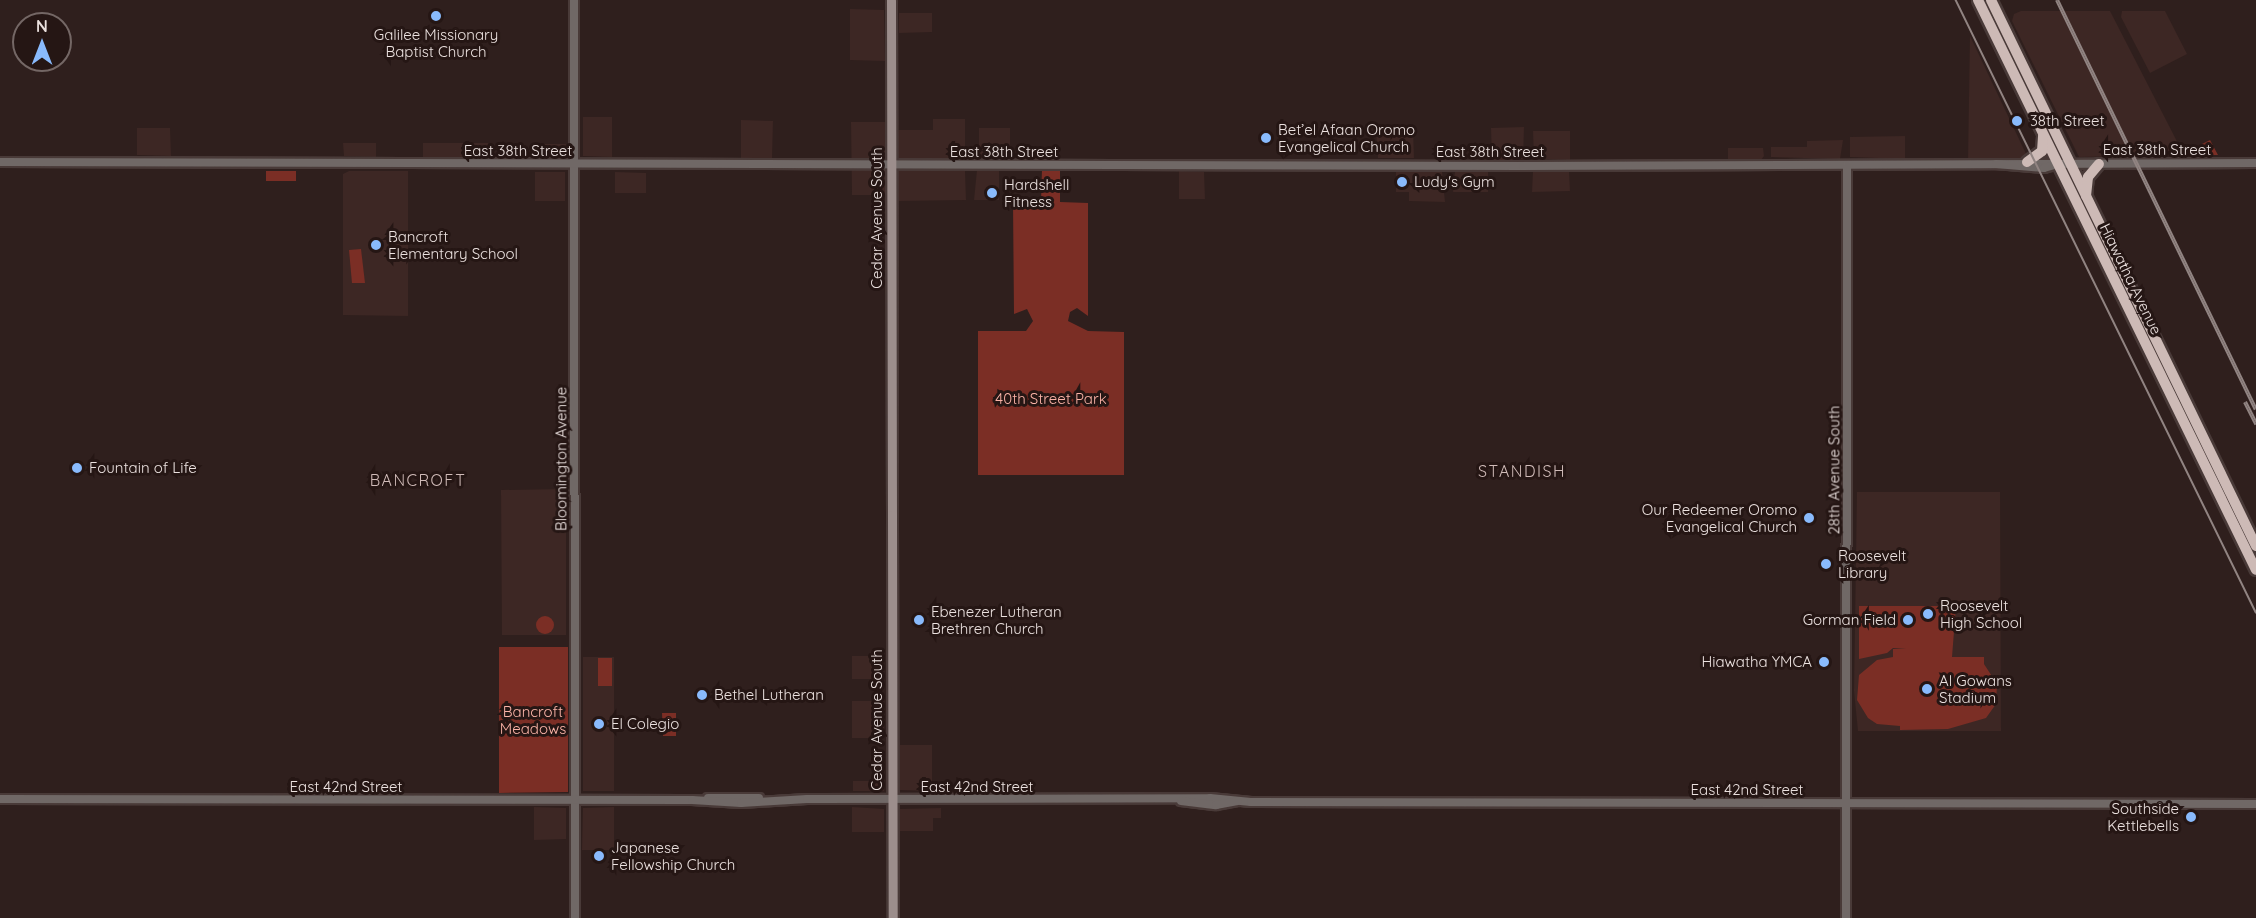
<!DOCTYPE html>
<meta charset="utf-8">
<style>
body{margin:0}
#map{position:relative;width:2256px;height:918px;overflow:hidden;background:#2f1f1d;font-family:Quicksand,sans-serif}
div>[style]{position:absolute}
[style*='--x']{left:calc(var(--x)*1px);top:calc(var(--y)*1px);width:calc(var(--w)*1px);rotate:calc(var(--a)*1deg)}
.built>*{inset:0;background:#3d2724}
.green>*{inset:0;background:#7b2e25}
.round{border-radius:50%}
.roads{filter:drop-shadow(2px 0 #493a38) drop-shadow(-2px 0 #493a38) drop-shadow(0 2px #493a38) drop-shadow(0 -2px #493a38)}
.tertiary>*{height:8px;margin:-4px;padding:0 4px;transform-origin:4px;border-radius:4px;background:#706866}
.secondary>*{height:9px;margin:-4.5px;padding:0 4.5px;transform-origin:4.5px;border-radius:4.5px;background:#9c8e8c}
.trunk>*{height:10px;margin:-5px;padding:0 5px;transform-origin:5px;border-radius:5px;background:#cdbab6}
.tram>*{height:1.5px;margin:-0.75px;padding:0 0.75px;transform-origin:0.75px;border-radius:0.75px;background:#918482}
.rail>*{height:4px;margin-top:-2px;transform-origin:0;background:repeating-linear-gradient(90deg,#251614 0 4.5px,#918482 0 9px);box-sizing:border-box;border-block:2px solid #918482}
.dots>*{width:16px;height:16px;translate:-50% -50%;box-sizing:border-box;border:3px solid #251614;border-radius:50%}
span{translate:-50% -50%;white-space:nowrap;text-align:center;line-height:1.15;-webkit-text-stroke:6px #251614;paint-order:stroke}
.poi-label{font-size:15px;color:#ebe1df}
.left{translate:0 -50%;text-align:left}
.right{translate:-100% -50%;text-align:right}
.street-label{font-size:15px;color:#ebe1df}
.park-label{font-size:15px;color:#fcb4a8}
.neighbourhood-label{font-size:16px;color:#d0bbb8;letter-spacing:1.5px}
.north{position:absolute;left:12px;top:12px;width:60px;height:60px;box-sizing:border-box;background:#251614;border:2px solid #746765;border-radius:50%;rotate:0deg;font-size:16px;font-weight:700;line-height:24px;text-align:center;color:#ebe1df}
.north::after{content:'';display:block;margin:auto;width:21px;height:27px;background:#89bafc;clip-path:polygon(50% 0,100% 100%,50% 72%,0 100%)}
</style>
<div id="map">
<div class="built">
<i style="clip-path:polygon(850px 9px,884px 10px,885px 61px,850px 60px)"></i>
<i style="clip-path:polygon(2021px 11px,2110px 11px,2184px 155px,2079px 157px,2012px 21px,2014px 14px)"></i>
<i style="clip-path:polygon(2122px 11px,2165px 11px,2187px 54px,2150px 73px,2121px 17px)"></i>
<i style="clip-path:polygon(899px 13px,932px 13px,932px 32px,899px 33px)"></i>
<i style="clip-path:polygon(1970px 36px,2028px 158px,1968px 160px)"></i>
<i style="clip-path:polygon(583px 117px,612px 117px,612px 157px,583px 156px)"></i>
<i style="clip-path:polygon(933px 119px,965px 119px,965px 158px,933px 159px,934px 170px,965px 171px,966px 200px,896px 201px,896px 195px,852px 195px,851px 122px,885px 122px,886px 130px,933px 130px)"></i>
<i style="clip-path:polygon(741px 120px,773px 121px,772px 158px,741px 158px)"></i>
<i style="clip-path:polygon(1524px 127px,1523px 159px,1492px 161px,1491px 128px)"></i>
<i style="clip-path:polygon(137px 128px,170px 128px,171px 156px,137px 155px)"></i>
<i style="clip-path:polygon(979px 128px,1010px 128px,1010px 158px,979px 158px)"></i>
<i style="clip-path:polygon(1376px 129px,1413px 129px,1414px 158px,1378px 158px)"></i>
<i style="clip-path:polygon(1533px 131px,1570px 131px,1570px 160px,1534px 159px)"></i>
<i style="clip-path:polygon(1905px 136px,1905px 159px,1850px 157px,1850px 137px)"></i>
<i style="clip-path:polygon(1843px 140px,1840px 159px,1771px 157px,1771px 147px,1807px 147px,1807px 141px)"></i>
<i style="clip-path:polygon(343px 143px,376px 143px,376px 157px,344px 156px)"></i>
<i style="clip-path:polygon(423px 143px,488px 143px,488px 158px,423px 157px)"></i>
<i style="clip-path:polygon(537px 144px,566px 144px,566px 157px,536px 158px)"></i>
<i style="clip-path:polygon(1728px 148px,1763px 148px,1764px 156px,1761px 160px,1728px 160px)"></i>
<i style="clip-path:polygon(977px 170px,999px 170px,999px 200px,974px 200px)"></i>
<i style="clip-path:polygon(349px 171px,408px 171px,408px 316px,343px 315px,343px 174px)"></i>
<i style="clip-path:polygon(1179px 171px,1204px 172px,1205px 199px,1179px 199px)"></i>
<i style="clip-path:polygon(1396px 171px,1442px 171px,1445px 202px,1409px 201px,1409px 192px,1396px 192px)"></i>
<i style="clip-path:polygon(1455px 171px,1488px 171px,1488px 192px,1453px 192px)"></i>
<i style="clip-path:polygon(1533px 171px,1569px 171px,1570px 191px,1532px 192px)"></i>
<i style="clip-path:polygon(535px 172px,565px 172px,565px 201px,535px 201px)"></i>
<i style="clip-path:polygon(615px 172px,646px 173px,646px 193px,615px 193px)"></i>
<i style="clip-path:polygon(566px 489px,566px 635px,502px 635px,501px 490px)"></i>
<i style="clip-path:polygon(1857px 492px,2000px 492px,2001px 731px,1858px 731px,1854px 691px)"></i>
<i style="clip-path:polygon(852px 656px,884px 656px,884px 679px,852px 679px)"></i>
<i style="clip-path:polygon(583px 657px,614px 657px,614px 791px,583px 791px)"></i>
<i style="clip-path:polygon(852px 701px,884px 701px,884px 738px,852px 738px)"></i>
<i style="clip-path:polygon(900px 745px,932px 745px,932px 791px,900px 790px)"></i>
<i style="clip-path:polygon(853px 781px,884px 781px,884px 791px,853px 791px)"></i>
<i style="clip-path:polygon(534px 807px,566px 808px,566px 839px,534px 840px)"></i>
<i style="clip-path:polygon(614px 807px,614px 850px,582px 850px,583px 808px)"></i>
<i style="clip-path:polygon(852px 807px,884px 809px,884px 832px,852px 832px)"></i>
<i style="clip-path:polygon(941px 808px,941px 818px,933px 818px,933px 831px,900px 831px,900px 809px)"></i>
</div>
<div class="green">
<i style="clip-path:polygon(2210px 140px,2218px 155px,2193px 155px,2190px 150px)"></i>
<i style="clip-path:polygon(1042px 169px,1060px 169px,1060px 202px,1088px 203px,1088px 316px,1077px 308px,1070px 312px,1068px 321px,1088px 331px,1124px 332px,1124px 475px,978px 475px,978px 331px,1026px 331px,1033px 321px,1027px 309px,1014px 314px,1013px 202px,1041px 202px)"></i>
<i style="clip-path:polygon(266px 171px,296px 171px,296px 181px,266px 181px)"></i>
<i style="clip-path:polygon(361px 249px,365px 283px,352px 283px,349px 250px)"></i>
<i style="clip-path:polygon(1859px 606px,1956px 606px,1952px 657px,1984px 657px,1984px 664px,1997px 684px,1996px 704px,1986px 718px,1948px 729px,1900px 730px,1900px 726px,1877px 724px,1868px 718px,1857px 700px,1859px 675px,1877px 660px,1893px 657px,1893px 649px,1906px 648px,1893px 648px,1887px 653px,1859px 659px)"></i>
<i class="round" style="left:536px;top:616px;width:18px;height:18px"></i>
<i style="clip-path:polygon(499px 647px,568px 647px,568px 792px,499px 793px)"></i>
<i style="clip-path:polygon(598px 658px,612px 658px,612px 686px,598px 686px)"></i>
<i style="clip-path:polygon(662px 713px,676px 713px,676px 736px,663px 736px)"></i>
</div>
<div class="roads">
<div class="tertiary">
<i style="--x:574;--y:0;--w:918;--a:89.94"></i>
<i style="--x:0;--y:162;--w:1523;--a:0.15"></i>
<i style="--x:1523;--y:166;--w:733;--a:-0.23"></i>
<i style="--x:1996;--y:164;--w:48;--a:4.8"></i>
<i style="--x:2044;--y:168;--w:15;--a:-16"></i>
<i style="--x:708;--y:798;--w:51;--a:0"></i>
<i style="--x:0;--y:799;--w:692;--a:0.08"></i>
<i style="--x:692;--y:800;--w:49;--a:3.5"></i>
<i style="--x:741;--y:803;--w:66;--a:-3.5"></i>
<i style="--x:807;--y:799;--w:403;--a:-0.1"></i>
<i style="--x:1210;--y:798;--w:41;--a:5.6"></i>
<i style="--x:1251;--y:802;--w:1005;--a:0.11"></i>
<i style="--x:1181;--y:801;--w:35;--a:7"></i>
<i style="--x:1216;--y:805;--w:22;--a:-10"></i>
<i style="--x:1846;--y:918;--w:753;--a:-89.92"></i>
</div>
<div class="secondary">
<i style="--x:891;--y:0;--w:522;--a:89.89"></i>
<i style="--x:892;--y:515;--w:403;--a:89.9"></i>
</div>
<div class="trunk">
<i style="--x:1978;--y:0;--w:634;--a:64"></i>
<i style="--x:1991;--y:0;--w:607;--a:64.11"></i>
<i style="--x:2027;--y:162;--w:19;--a:-36"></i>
<i style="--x:2042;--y:151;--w:16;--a:-86"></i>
<i style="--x:2086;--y:196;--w:19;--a:-84"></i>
<i style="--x:2088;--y:177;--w:17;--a:-50"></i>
</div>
</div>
<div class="tram">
<i style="--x:1956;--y:0;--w:682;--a:63.89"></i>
</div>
<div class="rail">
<i style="--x:2057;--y:0;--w:455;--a:64.1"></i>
<i style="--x:2245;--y:402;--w:25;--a:63"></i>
</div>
<div class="dots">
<i style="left:436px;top:16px;background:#89bafc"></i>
<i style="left:2017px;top:121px;background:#89bafc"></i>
<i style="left:1266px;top:138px;background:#89bafc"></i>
<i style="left:1402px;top:182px;background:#89bafc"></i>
<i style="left:992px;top:193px;background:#89bafc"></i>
<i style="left:376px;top:245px;background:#89bafc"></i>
<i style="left:77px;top:468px;background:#89bafc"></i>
<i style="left:1809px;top:518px;background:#89bafc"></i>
<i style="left:1826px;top:564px;background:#89bafc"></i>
<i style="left:1928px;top:614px;background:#89bafc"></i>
<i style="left:919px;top:620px;background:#89bafc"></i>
<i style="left:1908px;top:620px;background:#89bafc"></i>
<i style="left:1824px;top:662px;background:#89bafc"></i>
<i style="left:1927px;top:689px;background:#89bafc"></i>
<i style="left:702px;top:695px;background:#89bafc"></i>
<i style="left:599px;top:724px;background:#89bafc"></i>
<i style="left:2191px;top:817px;background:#89bafc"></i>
<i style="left:599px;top:856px;background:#89bafc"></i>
</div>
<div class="poi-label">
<span style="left:436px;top:43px">Galilee Missionary<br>Baptist Church</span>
<span class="left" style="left:2030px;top:121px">38th Street</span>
<span class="left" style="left:1278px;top:138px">Bet’el Afaan Oromo<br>Evangelical Church</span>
<span class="left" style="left:1414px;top:182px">Ludy's Gym</span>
<span class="left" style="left:1004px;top:193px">Hardshell<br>Fitness</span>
<span class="left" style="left:388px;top:245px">Bancroft<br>Elementary School</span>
<span class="left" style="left:89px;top:468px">Fountain of Life</span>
<span class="right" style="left:1797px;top:518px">Our Redeemer Oromo<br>Evangelical Church</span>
<span class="left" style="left:1838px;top:564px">Roosevelt<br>Library</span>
<span class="left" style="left:1940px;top:614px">Roosevelt<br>High School</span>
<span class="left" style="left:931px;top:620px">Ebenezer Lutheran<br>Brethren Church</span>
<span class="right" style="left:1896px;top:620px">Gorman Field</span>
<span class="right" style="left:1812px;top:662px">Hiawatha YMCA</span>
<span class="left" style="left:1939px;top:689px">Al Gowans<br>Stadium</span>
<span class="left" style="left:714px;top:695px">Bethel Lutheran</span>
<span class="left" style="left:611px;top:724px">El Colegio</span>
<span class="right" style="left:2179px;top:817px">Southside<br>Kettlebells</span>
<span class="left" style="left:611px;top:856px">Japanese<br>Fellowship Church</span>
</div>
<div class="street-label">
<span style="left:2157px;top:150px">East 38th Street</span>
<span style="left:518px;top:151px">East 38th Street</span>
<span style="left:1004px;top:152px">East 38th Street</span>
<span style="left:1490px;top:152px">East 38th Street</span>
<span style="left:877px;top:218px;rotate:-90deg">Cedar Avenue South</span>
<span style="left:2131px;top:279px;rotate:64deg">Hiawatha Avenue</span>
<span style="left:561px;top:459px;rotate:-90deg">Bloomington Avenue</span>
<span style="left:1834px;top:470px;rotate:-90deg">28th Avenue South</span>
<span style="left:877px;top:720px;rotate:-90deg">Cedar Avenue South</span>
<span style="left:346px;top:787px">East 42nd Street</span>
<span style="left:977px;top:787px">East 42nd Street</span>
<span style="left:1747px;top:790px">East 42nd Street</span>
</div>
<div class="park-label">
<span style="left:1051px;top:399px">40th Street Park</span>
<span style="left:533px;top:720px">Bancroft<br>Meadows</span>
</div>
<div class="neighbourhood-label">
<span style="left:1522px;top:471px">STANDISH</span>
<span style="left:418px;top:480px">BANCROFT</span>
</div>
<div class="north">N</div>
</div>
